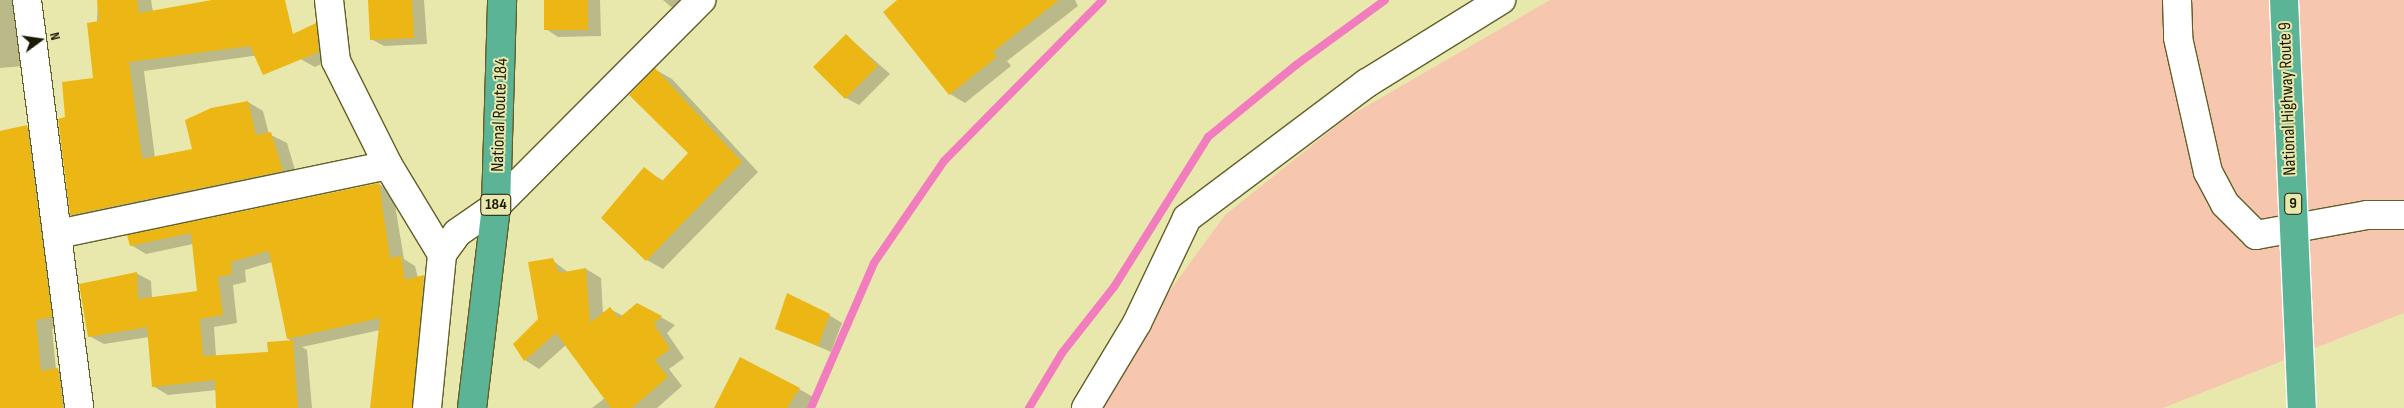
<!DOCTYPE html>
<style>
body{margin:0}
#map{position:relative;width:2404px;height:408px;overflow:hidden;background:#e8e8ad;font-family:"Sofia Sans Condensed",sans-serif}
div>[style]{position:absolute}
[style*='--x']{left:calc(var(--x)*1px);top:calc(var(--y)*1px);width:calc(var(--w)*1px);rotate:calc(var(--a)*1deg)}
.green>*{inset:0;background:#f7c6ae}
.shadow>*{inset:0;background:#0003}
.stream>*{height:8px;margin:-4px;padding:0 4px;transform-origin:4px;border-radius:4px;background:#f27dbe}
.building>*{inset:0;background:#ecb714}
.roads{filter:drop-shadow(1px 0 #615f28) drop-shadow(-1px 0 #615f28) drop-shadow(0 1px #615f28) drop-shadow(0 -1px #615f28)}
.minor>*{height:28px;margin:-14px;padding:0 14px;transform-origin:14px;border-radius:14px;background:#fff}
.trunk>*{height:28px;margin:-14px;padding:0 14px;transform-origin:14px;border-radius:14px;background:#5cb497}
.bridges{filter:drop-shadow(1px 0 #fff) drop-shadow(-1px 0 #fff) drop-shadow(0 1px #fff) drop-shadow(0 -1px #fff)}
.trunk-bridge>*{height:28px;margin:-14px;padding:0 14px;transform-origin:14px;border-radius:14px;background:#5cb497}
span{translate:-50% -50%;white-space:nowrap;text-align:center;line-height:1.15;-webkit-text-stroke:4px #e8e8ad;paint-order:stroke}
.shield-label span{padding:1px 4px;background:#e8e8ad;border:1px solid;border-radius:4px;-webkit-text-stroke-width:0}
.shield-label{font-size:16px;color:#1b1a04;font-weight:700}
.street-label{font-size:18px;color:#1b1a04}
.north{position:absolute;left:15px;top:15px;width:50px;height:50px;-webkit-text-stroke:4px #e8e8ad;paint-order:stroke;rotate:76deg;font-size:14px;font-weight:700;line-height:20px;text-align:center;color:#1b1a04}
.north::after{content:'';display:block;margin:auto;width:18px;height:22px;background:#1b1a04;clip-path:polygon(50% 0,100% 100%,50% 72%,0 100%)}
</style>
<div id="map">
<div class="green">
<i style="clip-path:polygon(1550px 0,2404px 0,2404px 313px,2163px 408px,1100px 408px,1146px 323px,1225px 215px,1346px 118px)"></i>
</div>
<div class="shadow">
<i style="clip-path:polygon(0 0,28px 0,35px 65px,0 68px)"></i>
<i style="clip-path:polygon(98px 0,151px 0,153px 12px,219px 0,270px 0,281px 52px,144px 71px,155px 158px,193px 150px,248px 102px,263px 111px,269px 134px,287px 143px,298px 180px,87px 224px,71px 215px,66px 118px,94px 79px)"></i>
<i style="clip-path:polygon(369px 0,424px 0,427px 44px,384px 46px,371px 39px)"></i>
<i style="clip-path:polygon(545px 0,600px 0,601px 36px,558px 37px,546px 29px)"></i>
<i style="clip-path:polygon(663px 0,708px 0,683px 17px)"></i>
<i style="clip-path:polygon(899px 0,1075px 0,1078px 6px,1007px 61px,1011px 66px,965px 103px,950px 94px)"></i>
<i style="clip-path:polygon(316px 25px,329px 32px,332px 59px,315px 67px,302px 60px,298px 33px)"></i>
<i style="clip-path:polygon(846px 35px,890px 74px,859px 105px,846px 98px)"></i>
<i style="clip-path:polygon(656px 70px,672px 79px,758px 172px,663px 269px,647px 260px,644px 169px,664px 181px,690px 153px)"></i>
<i style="clip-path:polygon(27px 127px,44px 137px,68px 326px,52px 329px,56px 370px,75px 379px,80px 408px,0 408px,0 133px)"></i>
<i style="clip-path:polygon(evenodd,379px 184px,393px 193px,404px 259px,415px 266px,418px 278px,439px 285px,428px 408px,371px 408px,380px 330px,302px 347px,307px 350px,312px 408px,217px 408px,217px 390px,168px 395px,153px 386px,149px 337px,104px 344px,89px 336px,136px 273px,151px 281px,152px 298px,198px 292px,193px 244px,146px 254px,131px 245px,379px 184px,272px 262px,288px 339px,293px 341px,269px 353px,216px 356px,214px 327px,237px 323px,233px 285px,246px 282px,245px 270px,272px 262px)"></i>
<i style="clip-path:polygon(552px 260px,569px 273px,586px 269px,601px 278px,603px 314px,610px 309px,623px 316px,637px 304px,675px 325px,667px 333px,684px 358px,669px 369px,682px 386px,657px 408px,592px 408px,605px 398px,566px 345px,539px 369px,525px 360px,515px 344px,539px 320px)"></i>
<i style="clip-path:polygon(829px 315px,842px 323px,831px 352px,776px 328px)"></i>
<i style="clip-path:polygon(741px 359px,799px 389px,815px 398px,809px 408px,715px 408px)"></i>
</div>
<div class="stream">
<i style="--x:811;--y:408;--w:158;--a:-66.5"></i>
<i style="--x:874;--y:263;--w:124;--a:-55.5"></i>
<i style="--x:944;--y:161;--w:226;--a:-45.4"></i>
<i style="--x:1029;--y:408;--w:64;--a:-59"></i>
<i style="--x:1062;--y:353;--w:84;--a:-51.8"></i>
<i style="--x:1114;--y:287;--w:177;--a:-57.9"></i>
<i style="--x:1208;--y:137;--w:114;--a:-39.3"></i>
<i style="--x:1296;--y:65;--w:110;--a:-36.1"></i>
</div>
<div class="building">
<i style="clip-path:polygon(97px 0,137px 0,139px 13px,212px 0,285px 0,293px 34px,316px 23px,319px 52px,263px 75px,250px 46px,129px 62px,142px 159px,192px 149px,185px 120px,211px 108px,248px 101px,256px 135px,271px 132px,283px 171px,70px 215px,58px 119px,65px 117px,62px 82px,93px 78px,87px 23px,99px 21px)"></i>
<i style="clip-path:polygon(368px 0,412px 0,414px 38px,370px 40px)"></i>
<i style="clip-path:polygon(544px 0,588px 0,588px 30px,544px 30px)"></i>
<i style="clip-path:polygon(897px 0,1059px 0,993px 52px,997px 57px,949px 95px,883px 12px)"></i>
<i style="clip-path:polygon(846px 34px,878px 66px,845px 99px,813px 67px)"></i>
<i style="clip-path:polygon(655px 68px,742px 162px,646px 261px,601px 218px,644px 167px,662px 181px,688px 153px,629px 95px)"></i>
<i style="clip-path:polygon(27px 125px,52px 317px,36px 320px,41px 371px,58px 368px,63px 408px,0 408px,0 131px)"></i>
<i style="clip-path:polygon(379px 183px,390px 258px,401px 256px,405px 280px,424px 275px,412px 408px,370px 408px,380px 318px,287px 339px,269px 251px,231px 262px,232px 274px,218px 277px,223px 315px,200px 319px,203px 356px,268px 352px,267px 342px,293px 340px,298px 408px,216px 408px,215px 380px,152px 387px,147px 327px,88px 337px,79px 284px,137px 272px,138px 299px,197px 291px,191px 233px,130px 246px,127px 235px)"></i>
<i style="clip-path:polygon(553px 258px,559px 273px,586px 268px,590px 323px,610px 307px,619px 318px,637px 303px,662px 316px,654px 324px,670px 349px,655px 360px,668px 377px,632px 408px,611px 408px,556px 333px,524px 361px,513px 344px,538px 319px,528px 262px)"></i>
<i style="clip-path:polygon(787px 293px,830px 314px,818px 346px,775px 329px)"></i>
<i style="clip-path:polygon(740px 357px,800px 388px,787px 408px,714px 408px)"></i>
</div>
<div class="roads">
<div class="minor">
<i style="--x:27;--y:0;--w:411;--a:82.7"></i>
<i style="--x:329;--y:0;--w:61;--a:83.5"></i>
<i style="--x:336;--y:61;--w:116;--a:63.4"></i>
<i style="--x:388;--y:165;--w:104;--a:58.8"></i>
<i style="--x:442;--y:254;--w:26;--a:-54"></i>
<i style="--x:457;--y:233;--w:47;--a:-34.7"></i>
<i style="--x:496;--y:206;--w:291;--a:-45.1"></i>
<i style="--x:2177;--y:0;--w:38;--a:88"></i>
<i style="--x:2178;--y:38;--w:137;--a:77.4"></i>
<i style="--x:2208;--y:172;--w:36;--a:62"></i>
<i style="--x:2225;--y:204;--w:44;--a:45"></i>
<i style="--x:2256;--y:235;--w:113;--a:-10.2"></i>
<i style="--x:2367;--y:215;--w:37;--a:0"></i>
<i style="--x:58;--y:234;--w:337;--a:-11.8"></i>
<i style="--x:427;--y:408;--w:155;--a:-84.4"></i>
<i style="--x:1086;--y:408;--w:99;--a:-59"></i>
<i style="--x:1137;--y:323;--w:116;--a:-64.5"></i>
<i style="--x:1187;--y:218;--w:225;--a:-36.9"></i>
<i style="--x:1367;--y:83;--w:158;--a:-31.8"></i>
</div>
<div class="trunk">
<i style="--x:472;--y:408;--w:203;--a:-83.2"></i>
<i style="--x:496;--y:206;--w:206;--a:-88.3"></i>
</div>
</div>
<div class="bridges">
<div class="trunk-bridge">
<i style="--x:2284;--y:0;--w:408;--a:87.5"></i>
</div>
</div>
<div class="shield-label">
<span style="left:2293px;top:204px">9</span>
<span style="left:496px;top:205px">184</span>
</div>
<div class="street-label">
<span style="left:2288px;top:99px;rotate:-92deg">National Highway Route 9</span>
<span style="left:500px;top:115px;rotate:-88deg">National Route 184</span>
</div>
<div class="north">N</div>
</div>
